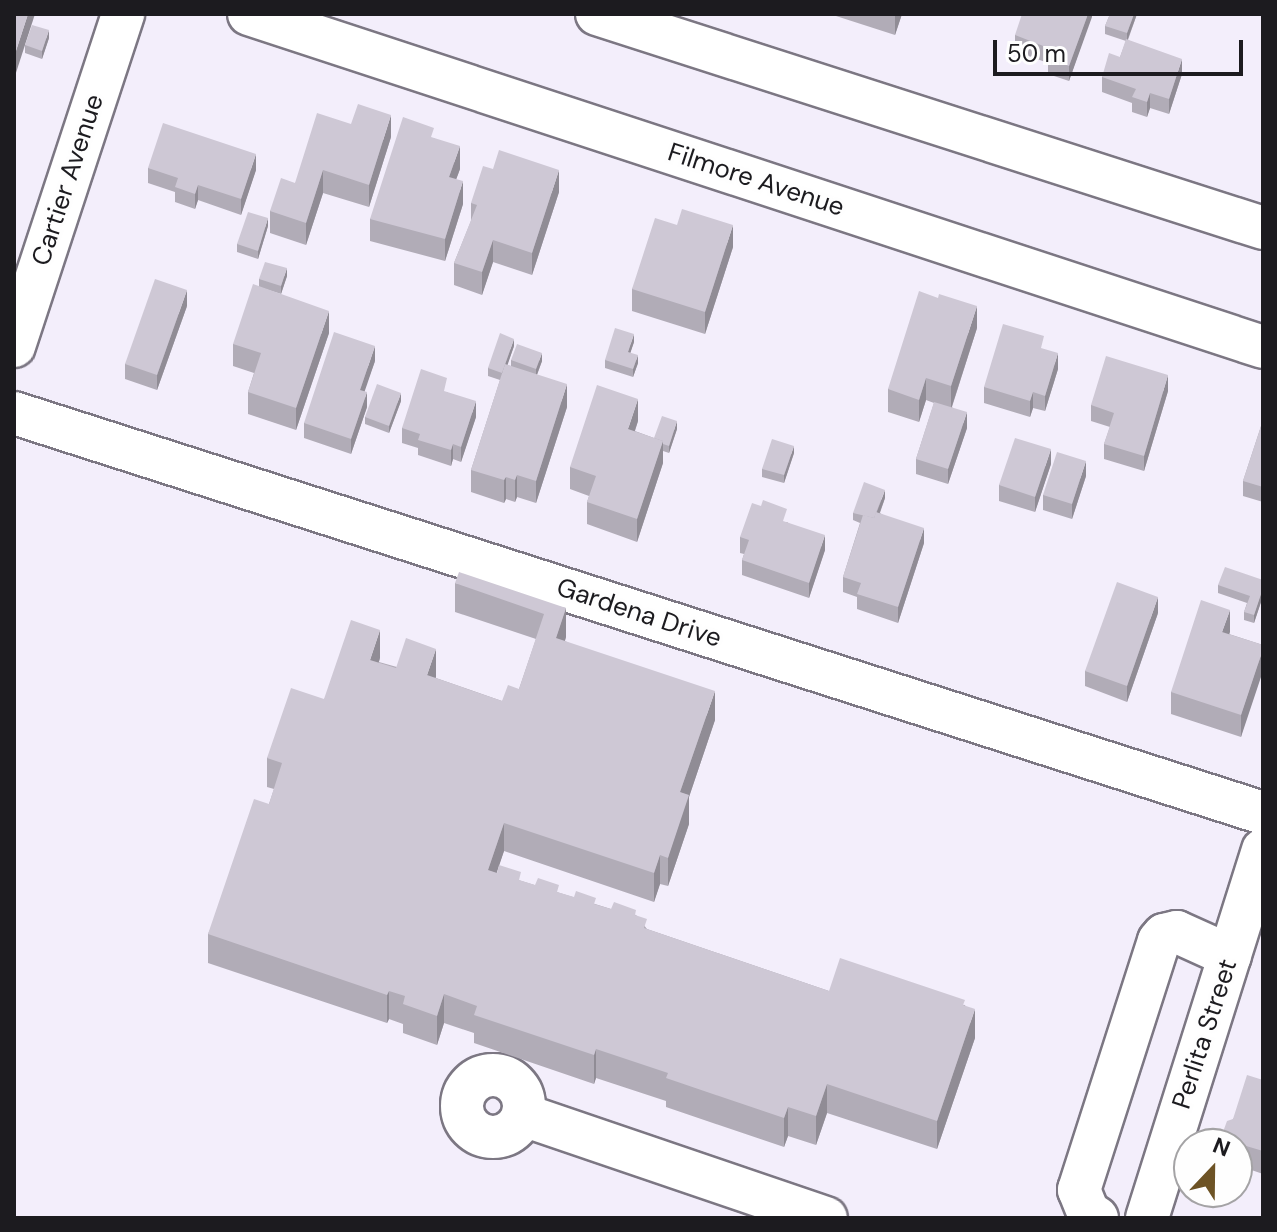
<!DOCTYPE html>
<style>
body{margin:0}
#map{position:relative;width:1277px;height:1232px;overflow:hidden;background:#f3eefb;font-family:"DM Sans",sans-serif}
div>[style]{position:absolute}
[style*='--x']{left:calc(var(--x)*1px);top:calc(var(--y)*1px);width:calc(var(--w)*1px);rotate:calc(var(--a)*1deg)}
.roads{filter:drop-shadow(2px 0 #7c7783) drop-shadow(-2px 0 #7c7783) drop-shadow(0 2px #7c7783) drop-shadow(0 -2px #7c7783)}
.minor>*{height:42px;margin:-21px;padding:0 21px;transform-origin:21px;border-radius:21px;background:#fff}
.minor>.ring{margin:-21px;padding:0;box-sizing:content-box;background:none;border:42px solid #fff;border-radius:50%}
.wall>*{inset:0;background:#b1acb7}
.shaded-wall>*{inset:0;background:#908c95}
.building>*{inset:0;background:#cec8d5}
span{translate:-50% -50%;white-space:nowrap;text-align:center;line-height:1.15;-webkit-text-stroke:7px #fefefe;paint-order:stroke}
.street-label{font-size:26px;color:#1c1b1f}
.frame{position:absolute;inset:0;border:16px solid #1c1b1f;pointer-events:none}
.north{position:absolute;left:1173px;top:1128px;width:80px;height:80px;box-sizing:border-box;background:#fefefe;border:2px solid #a4a3a5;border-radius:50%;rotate:22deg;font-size:22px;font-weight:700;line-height:32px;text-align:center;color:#1c1b1f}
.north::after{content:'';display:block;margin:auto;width:28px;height:36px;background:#6d5325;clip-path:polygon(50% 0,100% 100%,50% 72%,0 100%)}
.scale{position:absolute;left:993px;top:40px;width:250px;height:36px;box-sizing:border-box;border:4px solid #1c1b1f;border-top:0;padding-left:10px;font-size:24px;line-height:28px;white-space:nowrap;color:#1c1b1f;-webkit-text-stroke:6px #fefefe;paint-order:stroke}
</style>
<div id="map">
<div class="roads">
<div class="minor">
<i style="--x:249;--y:14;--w:1067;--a:18.18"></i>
<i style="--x:597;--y:14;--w:700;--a:17.81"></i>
<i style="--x:14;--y:346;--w:349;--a:-71.8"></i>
<i style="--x:14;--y:413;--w:1311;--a:17.76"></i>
<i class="ring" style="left:462px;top:1075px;width:20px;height:20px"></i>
<i style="--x:523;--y:1115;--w:320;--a:18.8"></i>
<i style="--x:1097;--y:1218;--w:11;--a:-146"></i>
<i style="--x:1088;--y:1212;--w:24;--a:-112"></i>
<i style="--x:1079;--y:1190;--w:262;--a:-72.2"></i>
<i style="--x:1159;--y:941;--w:8;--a:-50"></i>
<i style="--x:1164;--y:935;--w:13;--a:-13"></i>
<i style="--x:1177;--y:932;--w:58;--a:24.4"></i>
<i style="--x:1147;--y:1218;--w:386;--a:-72.5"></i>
</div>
</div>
<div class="wall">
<i style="clip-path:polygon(836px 14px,902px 14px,895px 35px,836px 16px)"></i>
<i style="clip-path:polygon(1092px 14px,1069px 81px,1048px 74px,1048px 63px,1015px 51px,1015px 35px)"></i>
<i style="clip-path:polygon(1110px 14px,1137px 14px,1128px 40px,1182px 74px,1169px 114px,1150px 108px,1147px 117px,1132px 112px,1132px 103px,1102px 92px,1102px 77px,1120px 57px,1126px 41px,1105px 34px,1105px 26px)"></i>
<i style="clip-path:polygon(49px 38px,42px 59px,25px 53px,25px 45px)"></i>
<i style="clip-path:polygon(391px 137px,369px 207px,323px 193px,306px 245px,270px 233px,270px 211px,295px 183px)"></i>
<i style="clip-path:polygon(434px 138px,460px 169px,456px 179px,463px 204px,445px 261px,370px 241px,370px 219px)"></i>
<i style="clip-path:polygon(148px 168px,256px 170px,241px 215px,198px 200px,195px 209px,175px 202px,175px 192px,148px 183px)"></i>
<i style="clip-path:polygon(559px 192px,532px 275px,493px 262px,482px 295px,454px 285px,454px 263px,471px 221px,471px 203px)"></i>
<i style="clip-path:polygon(677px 225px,733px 247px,705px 334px,632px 311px,632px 289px)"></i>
<i style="clip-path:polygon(268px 226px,258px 259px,237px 252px,237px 244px)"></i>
<i style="clip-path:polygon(287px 276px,281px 294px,259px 287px,259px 279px)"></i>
<i style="clip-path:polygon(187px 306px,157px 390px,125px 379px,125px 364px)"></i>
<i style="clip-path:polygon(977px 328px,952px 407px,967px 428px,948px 484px,916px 474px,916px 459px,934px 403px,926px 400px,919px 422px,888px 412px,888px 389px)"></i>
<i style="clip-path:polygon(329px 333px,296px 430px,248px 414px,248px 392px,254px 373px,233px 366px,233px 344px)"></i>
<i style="clip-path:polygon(634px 342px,630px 353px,638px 363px,633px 377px,605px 368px,605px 360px)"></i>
<i style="clip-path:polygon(514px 346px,507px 365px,511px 366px,511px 360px,542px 361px,537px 375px,567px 407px,536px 503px,517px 497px,515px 502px,506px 499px,504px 503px,471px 492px,471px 470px,500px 380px,488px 376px,488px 368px)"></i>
<i style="clip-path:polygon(1044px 349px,1058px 369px,1045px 411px,1033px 408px,1030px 417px,984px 403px,984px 387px)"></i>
<i style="clip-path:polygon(375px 361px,364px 391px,367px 407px,351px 454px,304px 438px,304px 423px)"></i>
<i style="clip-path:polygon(1168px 391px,1144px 471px,1104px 459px,1104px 444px,1110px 427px,1091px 421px,1091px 405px)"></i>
<i style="clip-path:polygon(447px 392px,476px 417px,461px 462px,453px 459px,451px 466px,418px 455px,418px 448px,402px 443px,402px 428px)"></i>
<i style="clip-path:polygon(401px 401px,389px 433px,365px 424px,365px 417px)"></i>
<i style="clip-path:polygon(1263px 420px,1263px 502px,1243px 496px,1243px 481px)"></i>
<i style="clip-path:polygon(638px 421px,635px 431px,654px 438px,677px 429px,669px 453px,663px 451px,663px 463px,637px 542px,587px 524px,587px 502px,589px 496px,570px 489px,570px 467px)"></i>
<i style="clip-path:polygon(794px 453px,784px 483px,762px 477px,762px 469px)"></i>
<i style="clip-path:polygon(1051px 464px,1035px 512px,999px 501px,999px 485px)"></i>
<i style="clip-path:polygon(1086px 476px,1072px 519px,1043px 510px,1043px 495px)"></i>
<i style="clip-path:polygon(885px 498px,880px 513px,924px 543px,898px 623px,857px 609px,857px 597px,843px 592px,843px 577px,860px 523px,853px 520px,853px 513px)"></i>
<i style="clip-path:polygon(787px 522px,825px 550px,809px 598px,742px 575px,742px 560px,744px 554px,740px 553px,740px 537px)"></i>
<i style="clip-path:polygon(1263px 580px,1263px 596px,1254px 623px,1244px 620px,1244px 612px,1247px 603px,1218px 593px,1218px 585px)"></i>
<i style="clip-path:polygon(455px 583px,566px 608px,566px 637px,565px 641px,715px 720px,689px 797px,689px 824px,668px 886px,660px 884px,654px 902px,504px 851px,496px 873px,611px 909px,636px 915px,647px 929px,829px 991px,965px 1005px,975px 1038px,937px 1149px,827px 1113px,816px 1145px,788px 1136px,784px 1147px,666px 1107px,666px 1101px,596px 1078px,594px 1084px,474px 1043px,474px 1033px,444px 1023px,437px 1045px,403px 1033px,403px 1024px,389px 1019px,387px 1023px,208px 963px,208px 934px,269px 804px,274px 789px,267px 787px,267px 758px,324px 699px,380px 658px,379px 662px,436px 678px,502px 701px,519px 689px,536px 639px,455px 612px)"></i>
<i style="clip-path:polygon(1158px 613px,1127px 702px,1085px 686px,1085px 671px)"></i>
<i style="clip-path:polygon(1230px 632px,1229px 634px,1263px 645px,1241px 737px,1171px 714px,1171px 692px)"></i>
<i style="clip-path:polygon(1263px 1080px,1263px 1203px,1261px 1202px,1261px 1180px,1263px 1174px,1237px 1165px,1237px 1144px,1223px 1144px,1223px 1132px)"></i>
</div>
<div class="shaded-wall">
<i style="clip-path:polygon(28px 14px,35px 14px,14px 79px,14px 57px)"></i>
<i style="clip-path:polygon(895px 14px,902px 14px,895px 35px)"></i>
<i style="clip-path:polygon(1088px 14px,1092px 14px,1092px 17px,1069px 81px,1069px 66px)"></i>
<i style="clip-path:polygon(1134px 14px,1137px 14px,1127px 41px,1127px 33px)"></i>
<i style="clip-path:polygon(49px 30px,49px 38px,42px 59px,42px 51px)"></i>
<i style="clip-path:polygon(1182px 59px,1182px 74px,1169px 114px,1169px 99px)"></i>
<i style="clip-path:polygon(1150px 93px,1150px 108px,1147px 117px,1147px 102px)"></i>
<i style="clip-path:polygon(391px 115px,391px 137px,369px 207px,369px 185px)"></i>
<i style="clip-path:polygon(460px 146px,460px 169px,449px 199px,449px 177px)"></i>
<i style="clip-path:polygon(256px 154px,256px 170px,241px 215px,241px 199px)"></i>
<i style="clip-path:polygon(323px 170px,323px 193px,306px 245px,306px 223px)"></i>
<i style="clip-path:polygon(559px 170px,559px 192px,532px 275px,532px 253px)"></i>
<i style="clip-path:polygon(463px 181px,463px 204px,445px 261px,445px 239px)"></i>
<i style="clip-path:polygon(198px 185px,198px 200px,195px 209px,195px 194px)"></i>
<i style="clip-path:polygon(268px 218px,268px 226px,258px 259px,258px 251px)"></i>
<i style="clip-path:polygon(733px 225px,733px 247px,705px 334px,705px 312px)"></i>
<i style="clip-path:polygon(493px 240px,493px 262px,482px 295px,482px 272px)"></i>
<i style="clip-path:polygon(287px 268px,287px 276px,281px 294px,281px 286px)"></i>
<i style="clip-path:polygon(187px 290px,187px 306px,157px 390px,157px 375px)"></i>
<i style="clip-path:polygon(977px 306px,977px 328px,951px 409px,951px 386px)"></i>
<i style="clip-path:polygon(329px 311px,329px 333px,296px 430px,296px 408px)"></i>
<i style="clip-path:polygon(634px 334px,634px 342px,628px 360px,628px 352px)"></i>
<i style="clip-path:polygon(514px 339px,514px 346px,502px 381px,502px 373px)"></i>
<i style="clip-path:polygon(375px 346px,375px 361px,360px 405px,360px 390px)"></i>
<i style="clip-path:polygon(542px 353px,542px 361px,536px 377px,536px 369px)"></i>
<i style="clip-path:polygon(1058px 353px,1058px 369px,1045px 411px,1045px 396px)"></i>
<i style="clip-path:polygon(638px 355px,638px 363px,633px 377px,633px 369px)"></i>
<i style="clip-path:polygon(1168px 375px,1168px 391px,1144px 471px,1144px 456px)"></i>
<i style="clip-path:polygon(926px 378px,926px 400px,919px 422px,919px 400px)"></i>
<i style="clip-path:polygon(567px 384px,567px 407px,536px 503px,536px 481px)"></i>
<i style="clip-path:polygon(367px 392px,367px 407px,351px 454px,351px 439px)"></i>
<i style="clip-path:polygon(1033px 392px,1033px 408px,1030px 417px,1030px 401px)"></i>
<i style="clip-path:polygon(401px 393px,401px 401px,389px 433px,389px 426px)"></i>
<i style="clip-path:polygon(638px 399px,638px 421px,628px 451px,628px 429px)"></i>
<i style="clip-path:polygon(476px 401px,476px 417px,461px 462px,461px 447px)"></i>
<i style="clip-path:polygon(967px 412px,967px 428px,948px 484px,948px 469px)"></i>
<i style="clip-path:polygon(677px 421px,677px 429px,669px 453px,669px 446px)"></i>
<i style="clip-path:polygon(663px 441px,663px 463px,637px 542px,637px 519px)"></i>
<i style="clip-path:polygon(453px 444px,453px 459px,451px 466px,451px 450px)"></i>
<i style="clip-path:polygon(794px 446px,794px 453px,784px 483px,784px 475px)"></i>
<i style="clip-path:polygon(1051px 449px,1051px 464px,1035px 512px,1035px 497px)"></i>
<i style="clip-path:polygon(1086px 461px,1086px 476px,1072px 519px,1072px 504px)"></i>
<i style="clip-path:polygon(517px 475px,517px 497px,515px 502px,515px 480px)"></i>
<i style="clip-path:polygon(506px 477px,506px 499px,504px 503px,504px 480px)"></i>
<i style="clip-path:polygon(885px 490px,885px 498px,874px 528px,874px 520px)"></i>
<i style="clip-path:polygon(924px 528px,924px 543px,898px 623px,898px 607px)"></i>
<i style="clip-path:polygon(825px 535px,825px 550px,809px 598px,809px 583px)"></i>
<i style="clip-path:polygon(1263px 588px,1263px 596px,1254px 623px,1254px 615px)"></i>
<i style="clip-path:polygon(1158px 597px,1158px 613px,1127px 702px,1127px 686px)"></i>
<i style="clip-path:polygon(566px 608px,566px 637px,556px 667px,556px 638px)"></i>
<i style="clip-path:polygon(1230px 610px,1230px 632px,1222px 654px,1222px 632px)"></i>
<i style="clip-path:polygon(380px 630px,380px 658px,370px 688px,370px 660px)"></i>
<i style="clip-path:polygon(436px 649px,436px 677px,427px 704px,427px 675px)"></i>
<i style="clip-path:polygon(1263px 649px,1263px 671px,1241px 737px,1241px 715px)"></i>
<i style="clip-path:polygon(715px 691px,715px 720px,689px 797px,689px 824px,668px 886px,668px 858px,680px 792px)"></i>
<i style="clip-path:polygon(504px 823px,504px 851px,488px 899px,488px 870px)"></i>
<i style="clip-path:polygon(660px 855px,660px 884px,654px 902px,654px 873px)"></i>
<i style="clip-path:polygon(389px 991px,389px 1019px,387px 1023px,387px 995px)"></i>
<i style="clip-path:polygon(444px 994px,444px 1023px,437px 1045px,437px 1016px)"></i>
<i style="clip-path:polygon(975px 1009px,975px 1038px,937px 1149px,937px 1121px)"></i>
<i style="clip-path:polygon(596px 1049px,596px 1078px,594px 1084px,594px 1055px)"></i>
<i style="clip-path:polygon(827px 1084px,827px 1113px,816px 1145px,816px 1116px)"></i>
<i style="clip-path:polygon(788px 1107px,788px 1136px,784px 1147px,784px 1118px)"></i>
</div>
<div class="building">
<i style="clip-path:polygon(14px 14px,28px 14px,14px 57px)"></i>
<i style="clip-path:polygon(1022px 14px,1088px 14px,1069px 66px,1048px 58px,1051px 49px,1015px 35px)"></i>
<i style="clip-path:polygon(1110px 14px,1134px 14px,1127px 33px,1105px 26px)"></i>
<i style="clip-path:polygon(32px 25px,49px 30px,42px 51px,25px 45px)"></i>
<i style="clip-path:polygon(1126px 39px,1182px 59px,1169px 99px,1150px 93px,1147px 102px,1132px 97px,1136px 89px,1102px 77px,1109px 53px,1120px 57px)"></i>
<i style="clip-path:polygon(358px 104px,391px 115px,369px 185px,323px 170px,306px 223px,270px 211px,281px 178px,295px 183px,317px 113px,351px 124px)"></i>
<i style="clip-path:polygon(403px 117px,434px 128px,431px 137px,460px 146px,449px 177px,463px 181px,445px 239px,370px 219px)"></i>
<i style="clip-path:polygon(163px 123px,256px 154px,241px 199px,198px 185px,195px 194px,175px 187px,178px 178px,148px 168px)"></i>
<i style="clip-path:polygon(499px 150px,559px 170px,532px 253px,493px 240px,482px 272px,454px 263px,477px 205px,471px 203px,483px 166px,493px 169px)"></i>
<i style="clip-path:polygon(682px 209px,733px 225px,705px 312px,632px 289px,655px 218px,677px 225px)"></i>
<i style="clip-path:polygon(248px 212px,268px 218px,258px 251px,237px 244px)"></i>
<i style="clip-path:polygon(265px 262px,287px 268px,281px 286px,259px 279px)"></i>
<i style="clip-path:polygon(155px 279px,187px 290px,157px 375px,125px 364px)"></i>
<i style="clip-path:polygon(253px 284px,329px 311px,296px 408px,248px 392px,261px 353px,233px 344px)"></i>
<i style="clip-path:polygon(919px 291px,938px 298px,939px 294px,977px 306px,951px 386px,926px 378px,919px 400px,888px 389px)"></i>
<i style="clip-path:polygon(1003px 324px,1044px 336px,1041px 348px,1058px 353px,1045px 396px,1033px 392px,1030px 401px,984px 387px)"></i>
<i style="clip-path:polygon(615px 328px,634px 334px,628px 352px,638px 355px,633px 369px,605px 360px)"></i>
<i style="clip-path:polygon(334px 332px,375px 346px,360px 390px,367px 392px,351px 439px,304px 423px)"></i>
<i style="clip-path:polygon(500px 333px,514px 339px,502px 373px,488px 368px)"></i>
<i style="clip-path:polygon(517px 344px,542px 353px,536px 369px,511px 360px)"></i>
<i style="clip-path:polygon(1106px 356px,1168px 375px,1144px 456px,1104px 444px,1114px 413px,1091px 405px)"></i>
<i style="clip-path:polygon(505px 364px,567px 384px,536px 481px,517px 475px,515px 480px,506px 477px,504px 480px,471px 470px)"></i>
<i style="clip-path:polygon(421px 369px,447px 378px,444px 391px,476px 401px,461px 447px,453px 444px,451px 450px,418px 440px,420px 434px,402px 428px)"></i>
<i style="clip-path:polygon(377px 384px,401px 393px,389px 426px,365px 417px)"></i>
<i style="clip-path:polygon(597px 385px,638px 399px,628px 429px,663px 441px,637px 519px,587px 502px,596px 476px,570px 467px)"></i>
<i style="clip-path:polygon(934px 402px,967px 412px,948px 469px,916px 459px)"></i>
<i style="clip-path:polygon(662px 416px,677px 421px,669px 446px,663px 444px,663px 441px,654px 438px)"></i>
<i style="clip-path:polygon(1263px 420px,1263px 487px,1243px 481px)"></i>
<i style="clip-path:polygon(1015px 438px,1051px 449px,1035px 497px,999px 485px)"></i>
<i style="clip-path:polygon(772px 439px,794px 446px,784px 475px,762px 469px)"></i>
<i style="clip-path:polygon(1057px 452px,1086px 461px,1072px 504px,1043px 495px)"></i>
<i style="clip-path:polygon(864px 482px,885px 490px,874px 518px,853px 513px)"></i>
<i style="clip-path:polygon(763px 500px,787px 509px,783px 521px,825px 535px,809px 583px,742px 560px,749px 540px,740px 537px,752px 503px,761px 506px)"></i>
<i style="clip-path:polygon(876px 512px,924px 528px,898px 607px,857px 594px,861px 583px,843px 577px,863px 515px,874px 518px)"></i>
<i style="clip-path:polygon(1225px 567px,1263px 580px,1263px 588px,1254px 615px,1244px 612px,1250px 596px,1218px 585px)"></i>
<i style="clip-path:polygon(459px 572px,566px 608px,556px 638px,715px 691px,680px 792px,689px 795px,668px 858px,660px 855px,654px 873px,504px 823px,488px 870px,497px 873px,499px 865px,521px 872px,519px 880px,535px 885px,538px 878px,559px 885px,557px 892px,574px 897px,576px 891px,596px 898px,594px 904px,611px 909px,614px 902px,636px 910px,635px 915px,647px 919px,644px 928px,829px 991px,840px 958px,965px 1000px,963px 1005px,975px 1009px,937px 1121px,827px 1084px,816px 1116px,788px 1107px,784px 1118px,666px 1078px,668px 1073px,596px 1049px,594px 1055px,474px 1015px,477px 1006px,444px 994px,437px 1016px,403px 1004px,405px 996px,389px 991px,387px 995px,208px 934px,254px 799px,269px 804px,282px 763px,267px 758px,291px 688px,324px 699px,351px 620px,380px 630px,370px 660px,396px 668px,406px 638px,436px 649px,427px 675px,502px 701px,508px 685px,519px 689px,544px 614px,455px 583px)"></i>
<i style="clip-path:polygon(1117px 582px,1158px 597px,1127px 686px,1085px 671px)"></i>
<i style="clip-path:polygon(1201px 600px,1230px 610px,1222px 632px,1263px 645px,1263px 649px,1241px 715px,1171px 692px)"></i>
<i style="clip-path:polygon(1247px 1075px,1263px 1080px,1263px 1151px,1226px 1140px,1228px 1134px,1223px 1132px,1227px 1121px,1233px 1119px)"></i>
</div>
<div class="street-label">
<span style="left:68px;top:180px;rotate:-72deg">Cartier Avenue</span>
<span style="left:756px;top:180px;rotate:18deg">Filmore Avenue</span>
<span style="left:639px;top:613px;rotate:18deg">Gardena Drive</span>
<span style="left:1205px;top:1034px;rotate:-72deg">Perlita Street</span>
</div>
<div class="frame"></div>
<div class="north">N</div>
<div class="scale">50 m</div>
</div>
